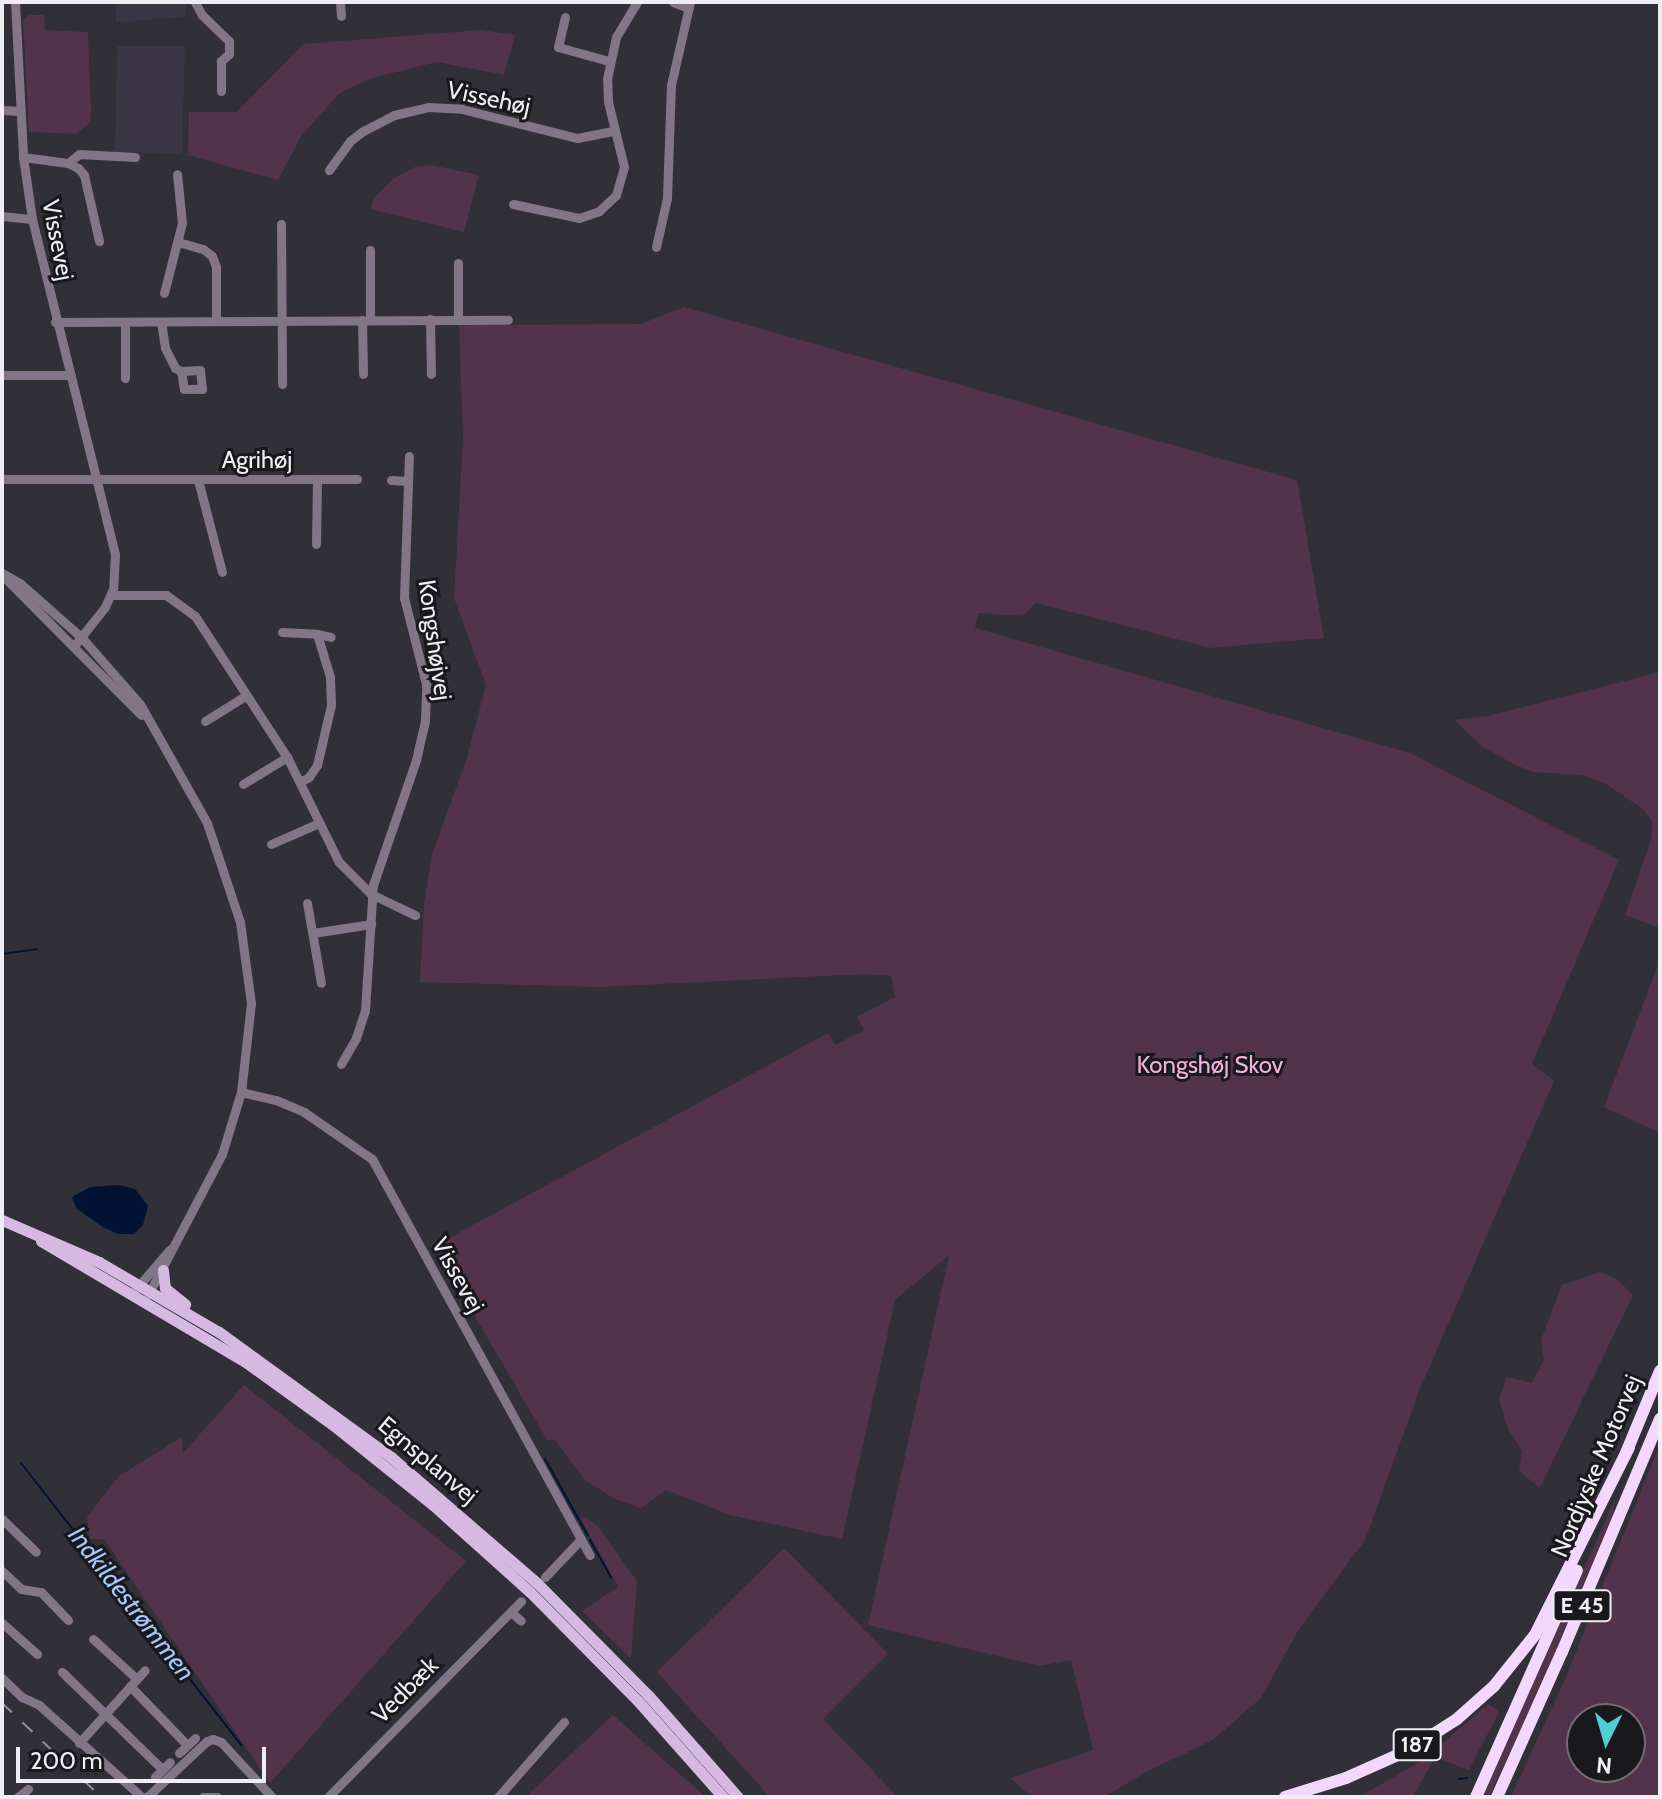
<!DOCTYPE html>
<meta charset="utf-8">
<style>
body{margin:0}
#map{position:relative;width:1662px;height:1799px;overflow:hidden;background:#312f38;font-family:Cabin,sans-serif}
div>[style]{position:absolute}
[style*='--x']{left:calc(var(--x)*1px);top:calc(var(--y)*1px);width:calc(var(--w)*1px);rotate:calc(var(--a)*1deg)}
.built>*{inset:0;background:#3a3645}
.green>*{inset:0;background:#53334b}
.water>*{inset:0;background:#011335}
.stream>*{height:2px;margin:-1px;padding:0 1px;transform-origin:1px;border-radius:1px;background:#011335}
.minor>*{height:9px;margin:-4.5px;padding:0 4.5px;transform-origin:4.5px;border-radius:4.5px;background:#837588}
.major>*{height:11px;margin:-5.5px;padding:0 5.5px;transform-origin:5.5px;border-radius:5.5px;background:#d6b9e0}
.highway>*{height:12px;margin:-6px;padding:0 6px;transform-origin:6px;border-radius:6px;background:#f3d7fd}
.rail>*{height:2px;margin-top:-1px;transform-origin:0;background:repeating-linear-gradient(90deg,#919097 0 14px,transparent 0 28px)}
span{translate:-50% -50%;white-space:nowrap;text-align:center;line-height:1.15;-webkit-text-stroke:6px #19181c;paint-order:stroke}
.shield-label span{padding:2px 6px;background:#19181c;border:2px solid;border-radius:6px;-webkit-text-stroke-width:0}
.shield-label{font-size:22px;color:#efeef4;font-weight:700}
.street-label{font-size:24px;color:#efeef4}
.park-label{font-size:24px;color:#f4afe2}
.water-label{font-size:26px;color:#a6c7fb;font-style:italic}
.frame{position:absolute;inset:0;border:4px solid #efeef4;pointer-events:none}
.north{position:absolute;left:1566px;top:1703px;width:80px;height:80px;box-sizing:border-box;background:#19181c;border:2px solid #6f6e72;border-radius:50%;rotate:185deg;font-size:22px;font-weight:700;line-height:32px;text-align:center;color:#efeef4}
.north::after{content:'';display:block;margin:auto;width:28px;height:36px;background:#51ccd4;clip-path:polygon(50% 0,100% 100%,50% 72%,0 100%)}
.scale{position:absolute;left:16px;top:1747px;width:250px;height:36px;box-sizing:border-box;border:4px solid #efeef4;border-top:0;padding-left:10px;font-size:24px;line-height:28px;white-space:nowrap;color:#efeef4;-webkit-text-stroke:6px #19181c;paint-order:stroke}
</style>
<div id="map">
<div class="built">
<i style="clip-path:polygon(116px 2px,186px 2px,185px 17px,116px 22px)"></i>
<i style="clip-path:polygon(117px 46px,185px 46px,182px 154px,115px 152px)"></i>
</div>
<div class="green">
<i style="clip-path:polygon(28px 15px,44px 15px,45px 30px,88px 32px,91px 111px,90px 122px,77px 134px,29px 132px,23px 20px)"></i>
<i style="clip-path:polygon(481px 30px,515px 35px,504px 75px,437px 62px,372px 78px,340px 93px,317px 118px,300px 138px,278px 180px,188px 155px,189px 112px,237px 112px,303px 44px)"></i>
<i style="clip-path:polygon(431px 165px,479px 175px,464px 232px,370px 209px,374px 198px,393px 179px,415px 167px)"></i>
<i style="clip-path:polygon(684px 307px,1297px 480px,1324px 638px,1211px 648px,1036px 603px,1022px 616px,978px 613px,975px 628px,1410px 753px,1619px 860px,1532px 1064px,1554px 1081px,1419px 1391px,1365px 1540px,1299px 1629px,1261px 1698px,1213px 1740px,1150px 1770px,1104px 1797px,1032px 1797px,1010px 1778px,1093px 1750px,1071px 1660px,1039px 1666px,868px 1625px,949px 1255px,895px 1300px,842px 1539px,730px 1515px,666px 1490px,641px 1508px,615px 1499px,585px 1480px,555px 1440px,547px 1440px,434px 1246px,828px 1033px,835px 1045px,864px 1030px,857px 1017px,895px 997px,891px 976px,865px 974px,600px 987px,420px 982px,424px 903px,432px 854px,466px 761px,486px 685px,454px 598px,463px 438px,459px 325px,641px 324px)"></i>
<i style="clip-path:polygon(1660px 672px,1660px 928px,1625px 915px,1651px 840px,1652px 822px,1644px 810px,1608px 785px,1584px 775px,1533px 772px,1518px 766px,1484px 748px,1454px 720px,1488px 716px)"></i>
<i style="clip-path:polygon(1660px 960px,1660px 1133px,1604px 1107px)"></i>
<i style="clip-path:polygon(1600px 1272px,1617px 1279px,1633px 1295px,1540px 1488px,1519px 1471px,1522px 1451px,1508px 1429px,1499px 1399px,1507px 1377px,1532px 1383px,1544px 1360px,1541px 1340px,1562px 1285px)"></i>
<i style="clip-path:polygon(244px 1385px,466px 1561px,270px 1783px,104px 1539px,90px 1539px,87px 1517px,119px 1476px,182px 1437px,183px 1453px)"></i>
<i style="clip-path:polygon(evenodd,1660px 1444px,1660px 1797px,1511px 1797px,1565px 1679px,1660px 1444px,1582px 1719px,1630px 1719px,1630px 1767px,1582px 1767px,1582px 1719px)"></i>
<i style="clip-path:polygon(1615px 1499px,1613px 1514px,1533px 1704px,1489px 1797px,1482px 1797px)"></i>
<i style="clip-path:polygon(579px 1515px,597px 1525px,637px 1581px,631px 1658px,582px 1611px,618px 1587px)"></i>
<i style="clip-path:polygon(784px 1548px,888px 1654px,823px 1719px,898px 1797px,770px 1797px,657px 1672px)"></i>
<i style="clip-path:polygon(1488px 1704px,1499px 1712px,1469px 1770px,1435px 1757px,1413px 1797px,1359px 1797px,1423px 1760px)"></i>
<i style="clip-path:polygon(613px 1715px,700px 1792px,704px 1797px,525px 1797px)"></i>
</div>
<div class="water">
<i style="clip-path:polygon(119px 1185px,135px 1189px,148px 1206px,143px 1225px,134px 1234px,118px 1234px,103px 1227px,77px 1209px,72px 1197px,90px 1187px)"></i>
</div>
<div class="stream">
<i style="--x:2;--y:954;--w:35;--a:-8"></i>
<i style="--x:2;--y:1443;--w:1;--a:45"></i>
<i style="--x:545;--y:1459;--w:88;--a:60.8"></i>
<i style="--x:21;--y:1463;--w:358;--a:52"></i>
<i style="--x:590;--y:1540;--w:43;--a:60.4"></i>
<i style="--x:1459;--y:1779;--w:8;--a:-7"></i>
</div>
<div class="minor">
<i style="--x:15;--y:2;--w:155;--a:87"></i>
<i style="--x:23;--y:157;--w:63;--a:81.7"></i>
<i style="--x:32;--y:219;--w:345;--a:76.1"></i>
<i style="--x:115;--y:554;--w:35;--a:93"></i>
<i style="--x:113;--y:589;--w:20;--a:114"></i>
<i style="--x:105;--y:607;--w:50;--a:128.5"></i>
<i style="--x:195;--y:2;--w:15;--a:62"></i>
<i style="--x:202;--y:15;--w:37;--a:44"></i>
<i style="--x:229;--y:41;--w:13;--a:90"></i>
<i style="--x:229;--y:54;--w:11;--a:139"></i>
<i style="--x:221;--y:61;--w:30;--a:90"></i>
<i style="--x:340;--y:2;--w:14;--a:86"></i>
<i style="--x:673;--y:2;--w:17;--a:21"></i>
<i style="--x:565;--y:17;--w:31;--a:103"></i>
<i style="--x:558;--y:47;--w:53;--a:15.4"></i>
<i style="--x:2;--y:110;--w:18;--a:3"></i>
<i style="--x:23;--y:157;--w:45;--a:7.6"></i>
<i style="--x:68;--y:163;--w:11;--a:27"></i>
<i style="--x:78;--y:168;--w:9;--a:49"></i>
<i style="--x:84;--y:175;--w:68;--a:77.2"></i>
<i style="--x:68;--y:163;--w:14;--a:-39"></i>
<i style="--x:79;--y:154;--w:56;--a:3.1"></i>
<i style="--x:329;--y:170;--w:36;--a:-54"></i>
<i style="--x:350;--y:141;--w:16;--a:-38"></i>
<i style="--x:363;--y:131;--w:35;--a:-27"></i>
<i style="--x:394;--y:115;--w:35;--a:-13"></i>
<i style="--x:428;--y:107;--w:34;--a:3"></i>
<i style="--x:462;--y:109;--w:119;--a:14.2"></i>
<i style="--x:577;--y:138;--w:38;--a:-11"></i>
<i style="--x:513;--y:204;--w:67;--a:12"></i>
<i style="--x:579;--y:218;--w:21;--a:-19"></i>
<i style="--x:599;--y:211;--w:23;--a:-43"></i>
<i style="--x:616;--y:195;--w:29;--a:-74"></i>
<i style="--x:624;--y:167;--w:67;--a:-103.8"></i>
<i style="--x:608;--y:102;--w:23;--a:-92"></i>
<i style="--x:607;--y:79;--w:43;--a:-77.9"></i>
<i style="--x:616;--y:37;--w:41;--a:-59"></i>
<i style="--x:2;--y:216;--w:30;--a:6"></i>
<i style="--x:281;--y:224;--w:160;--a:89.6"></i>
<i style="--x:178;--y:242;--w:26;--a:16"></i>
<i style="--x:203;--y:249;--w:11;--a:38"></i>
<i style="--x:212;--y:256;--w:12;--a:70"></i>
<i style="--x:216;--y:267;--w:54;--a:90"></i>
<i style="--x:656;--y:247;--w:50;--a:-77.3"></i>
<i style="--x:667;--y:198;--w:113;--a:-88"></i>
<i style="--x:671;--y:85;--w:85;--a:-77.1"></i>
<i style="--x:370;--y:250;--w:70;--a:90"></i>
<i style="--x:164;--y:293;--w:72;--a:-75.6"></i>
<i style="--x:182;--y:223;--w:49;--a:-95.8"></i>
<i style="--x:430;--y:319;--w:55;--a:89"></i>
<i style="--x:458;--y:319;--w:56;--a:-90"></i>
<i style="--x:362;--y:320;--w:54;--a:88.9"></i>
<i style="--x:55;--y:322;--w:453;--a:-0.3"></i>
<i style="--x:125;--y:322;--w:56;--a:90"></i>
<i style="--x:161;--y:322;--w:26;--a:81"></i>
<i style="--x:165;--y:348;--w:22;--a:63"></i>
<i style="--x:175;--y:368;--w:7;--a:27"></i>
<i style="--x:181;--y:371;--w:18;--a:81"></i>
<i style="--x:184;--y:389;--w:18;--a:0"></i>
<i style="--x:202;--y:389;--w:19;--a:-96"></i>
<i style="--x:200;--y:370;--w:19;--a:177"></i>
<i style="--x:2;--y:375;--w:67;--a:0"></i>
<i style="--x:2;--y:479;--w:355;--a:0"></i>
<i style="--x:198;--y:480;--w:95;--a:75.4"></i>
<i style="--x:391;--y:480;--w:17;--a:3"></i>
<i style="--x:316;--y:544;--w:64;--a:-89.1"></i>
<i style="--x:2;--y:573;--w:22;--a:30"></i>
<i style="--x:21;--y:584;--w:81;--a:41.5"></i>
<i style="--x:82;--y:638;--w:88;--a:48.7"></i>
<i style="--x:140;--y:704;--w:137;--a:60.6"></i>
<i style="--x:207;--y:823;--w:104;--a:71.6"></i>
<i style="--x:240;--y:922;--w:82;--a:82.3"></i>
<i style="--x:251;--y:1003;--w:90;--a:96.4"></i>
<i style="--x:241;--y:1092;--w:65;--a:107"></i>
<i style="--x:222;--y:1154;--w:159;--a:117.7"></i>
<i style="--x:5;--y:578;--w:193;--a:45.2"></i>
<i style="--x:111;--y:595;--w:55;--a:0"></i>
<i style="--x:166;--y:595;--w:36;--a:36"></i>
<i style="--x:195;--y:616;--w:168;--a:56.9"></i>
<i style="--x:287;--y:757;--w:117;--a:63.7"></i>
<i style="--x:339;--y:862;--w:45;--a:45"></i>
<i style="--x:371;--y:894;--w:49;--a:25.5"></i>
<i style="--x:282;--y:632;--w:35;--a:3"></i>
<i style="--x:317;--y:634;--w:45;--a:73.2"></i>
<i style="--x:330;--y:677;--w:28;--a:88"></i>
<i style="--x:331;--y:705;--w:62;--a:103.1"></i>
<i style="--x:317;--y:765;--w:14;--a:124"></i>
<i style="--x:309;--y:777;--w:10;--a:151"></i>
<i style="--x:317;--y:634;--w:14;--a:12"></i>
<i style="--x:205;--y:721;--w:49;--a:-31.8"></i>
<i style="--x:243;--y:784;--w:52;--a:-31.5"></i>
<i style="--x:271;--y:844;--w:52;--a:-23.6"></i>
<i style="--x:307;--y:903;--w:81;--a:80.1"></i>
<i style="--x:313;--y:933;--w:59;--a:-8.8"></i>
<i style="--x:341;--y:1064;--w:30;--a:-60"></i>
<i style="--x:356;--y:1038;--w:28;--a:-72"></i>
<i style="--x:365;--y:1011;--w:126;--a:-86.4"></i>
<i style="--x:373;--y:885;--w:132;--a:-71"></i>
<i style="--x:416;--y:760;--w:40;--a:-77"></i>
<i style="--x:425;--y:721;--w:37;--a:-88"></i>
<i style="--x:426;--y:684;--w:89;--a:-104.3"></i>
<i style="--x:404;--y:598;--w:142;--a:-88"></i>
<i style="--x:241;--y:1092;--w:36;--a:13"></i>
<i style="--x:276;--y:1100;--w:30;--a:23"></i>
<i style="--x:304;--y:1112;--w:83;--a:34.7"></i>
<i style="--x:372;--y:1159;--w:452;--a:61.2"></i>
<i style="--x:136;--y:1289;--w:52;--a:-49.6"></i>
<i style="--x:2;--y:1519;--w:47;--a:44.1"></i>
<i style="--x:2;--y:1571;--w:26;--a:43"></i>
<i style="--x:21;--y:1589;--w:20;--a:9"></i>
<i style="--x:41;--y:1592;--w:39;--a:46"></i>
<i style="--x:545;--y:1577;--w:52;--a:-46.5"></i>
<i style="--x:511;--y:1612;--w:13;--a:42"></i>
<i style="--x:2;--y:1623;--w:47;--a:41.5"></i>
<i style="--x:93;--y:1639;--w:59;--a:42.3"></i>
<i style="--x:62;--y:1672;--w:139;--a:44.1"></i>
<i style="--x:2;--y:1678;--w:28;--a:44"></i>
<i style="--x:22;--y:1697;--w:19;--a:25"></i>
<i style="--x:39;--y:1705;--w:138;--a:41.8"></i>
<i style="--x:130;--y:1686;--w:82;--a:46"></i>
<i style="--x:79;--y:1743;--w:98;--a:-47.9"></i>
<i style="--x:179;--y:1753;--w:22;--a:-43"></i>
<i style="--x:155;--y:1777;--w:21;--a:-45"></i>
<i style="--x:18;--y:1797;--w:13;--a:-39"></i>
<i style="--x:147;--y:1797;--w:82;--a:-43"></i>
<i style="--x:207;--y:1741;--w:6;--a:-18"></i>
<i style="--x:213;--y:1739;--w:9;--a:21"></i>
<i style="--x:221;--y:1742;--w:75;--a:47.2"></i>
<i style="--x:203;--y:1797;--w:14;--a:0"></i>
<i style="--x:328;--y:1797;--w:275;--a:-45.4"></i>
<i style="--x:498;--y:1797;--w:100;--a:-48.7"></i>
</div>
<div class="major">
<i style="--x:2;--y:1220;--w:106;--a:23.4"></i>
<i style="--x:99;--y:1262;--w:139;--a:30.3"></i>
<i style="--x:219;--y:1332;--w:213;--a:36"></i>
<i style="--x:391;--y:1457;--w:194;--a:40.8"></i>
<i style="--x:538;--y:1584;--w:156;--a:45.3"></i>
<i style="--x:648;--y:1695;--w:136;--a:48.6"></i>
<i style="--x:41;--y:1241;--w:239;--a:30.6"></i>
<i style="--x:247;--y:1363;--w:106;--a:35.8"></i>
<i style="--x:333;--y:1425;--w:128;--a:38.7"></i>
<i style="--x:433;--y:1505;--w:130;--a:41.9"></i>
<i style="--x:530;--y:1592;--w:153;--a:45.3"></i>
<i style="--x:638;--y:1701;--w:128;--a:48.5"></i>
<i style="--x:163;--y:1270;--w:18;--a:84"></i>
<i style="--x:165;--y:1288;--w:26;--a:39"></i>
</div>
<div class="highway">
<i style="--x:1626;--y:1453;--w:89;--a:-67.5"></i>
<i style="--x:1285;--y:1797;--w:64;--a:-17.3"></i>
<i style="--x:1346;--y:1778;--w:67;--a:-23.9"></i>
<i style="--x:1407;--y:1751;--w:59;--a:-32.6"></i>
<i style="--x:1457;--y:1719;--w:50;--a:-41.7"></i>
<i style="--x:1494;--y:1686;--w:65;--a:-51.2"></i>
<i style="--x:1535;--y:1635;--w:210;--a:-63.4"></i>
<i style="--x:1476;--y:1797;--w:248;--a:-66"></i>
<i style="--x:1497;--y:1797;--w:159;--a:-65.9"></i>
<i style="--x:1562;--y:1652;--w:253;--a:-67.2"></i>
</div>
<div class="rail">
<i style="--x:2;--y:1703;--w:137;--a:43.5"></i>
</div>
<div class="shield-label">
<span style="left:1582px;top:1606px">E 45</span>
<span style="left:1417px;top:1745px">187</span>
</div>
<div class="street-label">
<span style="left:489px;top:98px;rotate:12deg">Vissehøj</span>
<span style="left:58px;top:240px;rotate:79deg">Vissevej</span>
<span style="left:257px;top:460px">Agrihøj</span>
<span style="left:435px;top:640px;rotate:82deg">Kongshøjvej</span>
<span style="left:458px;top:1275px;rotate:61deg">Vissevej</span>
<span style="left:428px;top:1460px;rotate:40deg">Egnsplanvej</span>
<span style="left:1596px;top:1466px;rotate:-67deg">Nordjyske Motorvej</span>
<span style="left:405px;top:1690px;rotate:-45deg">Vedbæk</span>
</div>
<div class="park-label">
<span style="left:1210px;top:1065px">Kongshøj Skov</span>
</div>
<div class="water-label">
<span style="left:131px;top:1604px;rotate:52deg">Indkildestrømmen</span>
</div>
<div class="frame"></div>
<div class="north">N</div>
<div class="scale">200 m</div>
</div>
